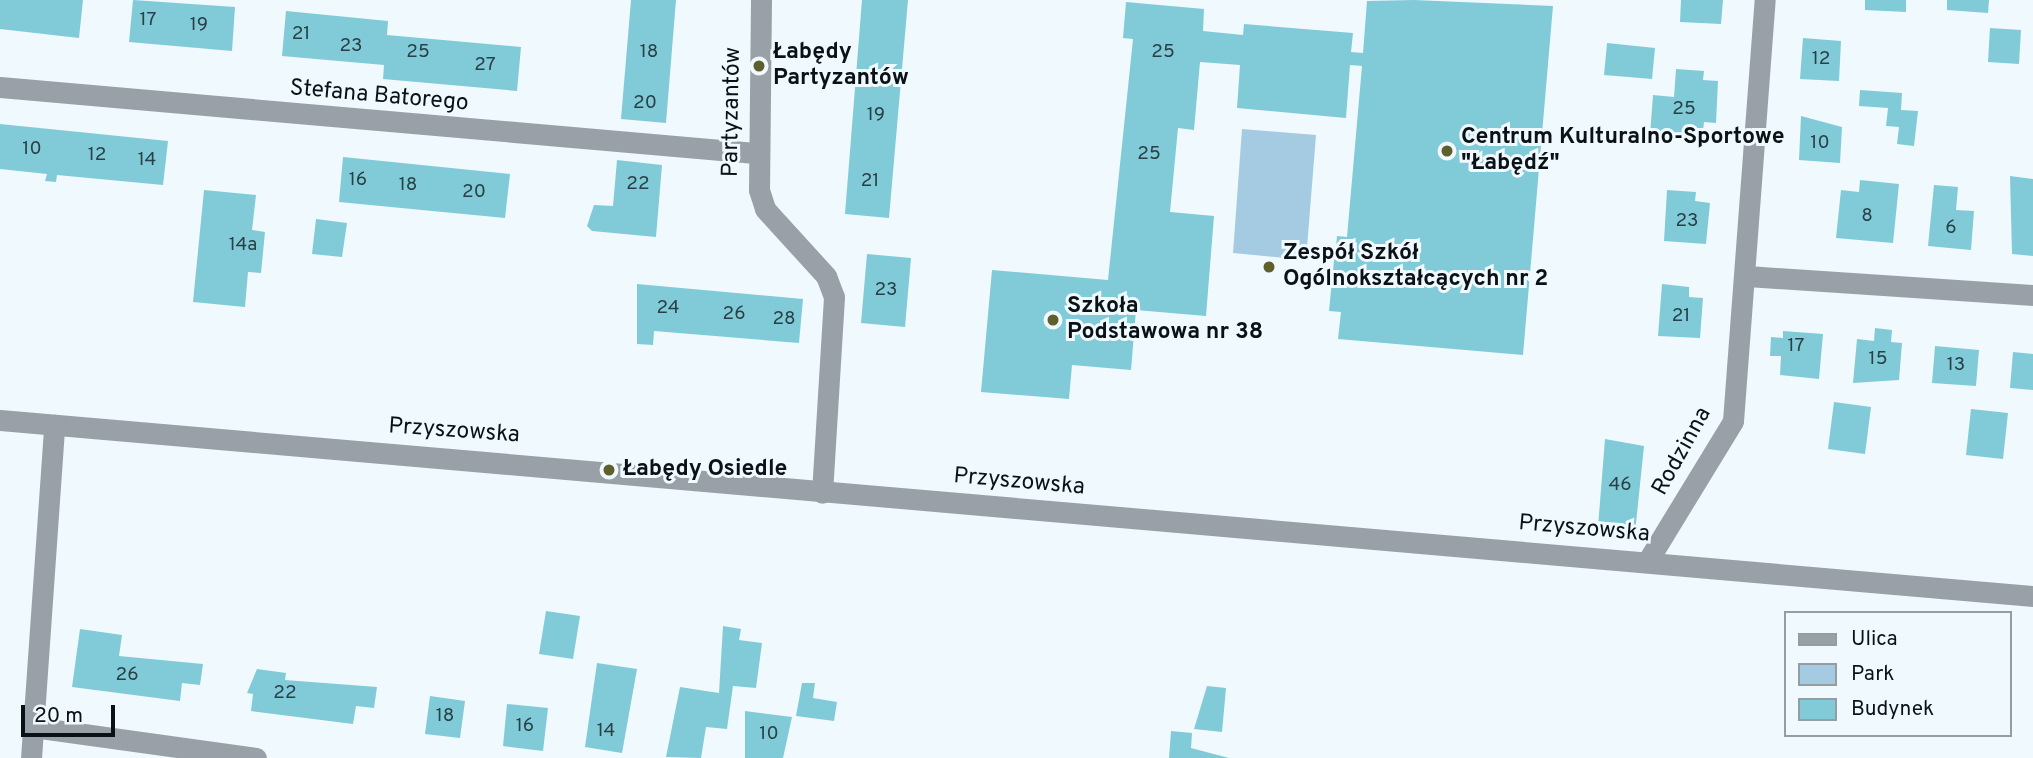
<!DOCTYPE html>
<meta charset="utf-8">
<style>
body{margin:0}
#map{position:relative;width:2033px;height:758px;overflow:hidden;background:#f0f9fe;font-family:Overpass,sans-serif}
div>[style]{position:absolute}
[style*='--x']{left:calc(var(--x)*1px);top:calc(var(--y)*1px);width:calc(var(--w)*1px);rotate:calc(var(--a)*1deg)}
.green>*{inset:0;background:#a4cbe2}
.building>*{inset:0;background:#81cbd8}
.minor>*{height:21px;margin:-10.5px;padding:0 10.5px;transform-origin:10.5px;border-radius:10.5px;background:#9aa0a8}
.dots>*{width:19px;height:19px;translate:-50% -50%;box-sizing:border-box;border:4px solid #f0f9fe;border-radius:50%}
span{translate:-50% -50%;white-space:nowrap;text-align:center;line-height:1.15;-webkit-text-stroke:6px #f0f9fe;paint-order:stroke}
.number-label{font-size:19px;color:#284046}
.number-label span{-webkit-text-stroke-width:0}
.poi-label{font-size:23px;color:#0a1216;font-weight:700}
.left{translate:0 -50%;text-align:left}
.street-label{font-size:23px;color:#0a1216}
.legend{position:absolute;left:1784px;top:611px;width:228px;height:126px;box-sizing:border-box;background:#f0f9fe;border:2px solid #949da1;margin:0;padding:9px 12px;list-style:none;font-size:21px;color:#0a1216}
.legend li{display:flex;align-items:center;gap:14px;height:35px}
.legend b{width:35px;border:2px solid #949da1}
.scale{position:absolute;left:21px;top:705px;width:94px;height:32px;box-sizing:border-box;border:4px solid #0a1216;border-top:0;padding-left:9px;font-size:21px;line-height:24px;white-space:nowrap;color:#0a1216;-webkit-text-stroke:5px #f0f9fe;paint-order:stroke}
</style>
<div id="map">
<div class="green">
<i style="clip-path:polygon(1242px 129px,1316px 135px,1306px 260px,1233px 253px)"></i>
</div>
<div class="building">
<i style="clip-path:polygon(0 0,83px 0,79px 38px,0 29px)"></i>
<i style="clip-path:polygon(133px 0,235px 7px,232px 51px,129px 42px)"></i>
<i style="clip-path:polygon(631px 0,676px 0,666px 123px,621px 119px)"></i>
<i style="clip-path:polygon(862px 0,908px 0,889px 218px,845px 214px)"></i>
<i style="clip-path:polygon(1414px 0,1553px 6px,1523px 355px,1338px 339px,1341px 312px,1329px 311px,1335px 250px,1346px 251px,1336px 247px,1337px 236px,1347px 237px,1362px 66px,1350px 65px,1346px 118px,1237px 108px,1240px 65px,1200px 62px,1194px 130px,1178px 128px,1170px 212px,1214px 216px,1206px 316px,1136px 310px,1131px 370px,1072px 365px,1069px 399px,981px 392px,992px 270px,1108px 280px,1133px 39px,1123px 38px,1126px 2px,1204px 9px,1203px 31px,1243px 35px,1244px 24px,1353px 33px,1351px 52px,1363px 53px,1367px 1px)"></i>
<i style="clip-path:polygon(1681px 0,1723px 0,1721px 24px,1680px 22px)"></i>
<i style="clip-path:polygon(1865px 0,1906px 0,1906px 12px,1865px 10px)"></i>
<i style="clip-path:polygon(1947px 0,1989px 0,1988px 13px,1947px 10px)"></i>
<i style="clip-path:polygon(286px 11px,388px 21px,387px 35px,521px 47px,517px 91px,383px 79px,384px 65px,282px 56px)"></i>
<i style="clip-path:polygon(1990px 28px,2021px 30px,2019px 64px,1988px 62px)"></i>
<i style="clip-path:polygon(1803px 38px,1841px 41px,1839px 81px,1800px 79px)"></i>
<i style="clip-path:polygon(1607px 43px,1655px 48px,1652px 79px,1604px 75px)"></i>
<i style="clip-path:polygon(1676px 69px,1704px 71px,1703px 80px,1718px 81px,1716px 123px,1704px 122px,1702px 139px,1650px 135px,1653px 95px,1674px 97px)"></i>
<i style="clip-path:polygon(1860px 90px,1902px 93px,1901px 110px,1918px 111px,1914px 146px,1897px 144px,1899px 127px,1886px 126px,1888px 108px,1859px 106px)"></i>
<i style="clip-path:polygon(1801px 116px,1842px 127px,1840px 163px,1799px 160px)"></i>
<i style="clip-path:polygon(0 124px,168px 141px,163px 185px,57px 175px,56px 182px,45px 181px,47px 174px,0 169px)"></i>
<i style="clip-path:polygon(343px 157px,510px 174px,505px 218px,339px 202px)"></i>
<i style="clip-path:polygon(617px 160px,662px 165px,656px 237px,592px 231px,587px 226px,594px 205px,613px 206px)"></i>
<i style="clip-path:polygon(2010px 176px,2033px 179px,2033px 256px,2012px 254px)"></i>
<i style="clip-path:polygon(1860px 180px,1899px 184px,1893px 243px,1836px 238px,1841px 190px,1859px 192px)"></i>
<i style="clip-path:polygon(1934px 185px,1958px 187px,1956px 210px,1974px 211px,1971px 250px,1928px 246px)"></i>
<i style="clip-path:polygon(204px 190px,256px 195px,252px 230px,265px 232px,261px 273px,248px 272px,245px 307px,193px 302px)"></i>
<i style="clip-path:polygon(1667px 190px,1696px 192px,1695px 201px,1710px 203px,1706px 244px,1664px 241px)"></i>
<i style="clip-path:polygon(316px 219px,347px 223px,342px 257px,312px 254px)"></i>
<i style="clip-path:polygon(867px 254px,911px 258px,905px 327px,861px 323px)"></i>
<i style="clip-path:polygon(637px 284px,803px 299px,799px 343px,654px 331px,653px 345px,637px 344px)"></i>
<i style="clip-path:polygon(1662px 284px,1689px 287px,1689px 297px,1703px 298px,1700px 338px,1658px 336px)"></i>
<i style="clip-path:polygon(1875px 328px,1892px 330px,1891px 342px,1902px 343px,1899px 380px,1853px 383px,1857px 339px,1874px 341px)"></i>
<i style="clip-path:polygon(1783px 331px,1823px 334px,1819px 379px,1780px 375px,1781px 356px,1770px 356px,1771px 337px,1783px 338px)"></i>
<i style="clip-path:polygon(1935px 346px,1979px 350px,1976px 386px,1932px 383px)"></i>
<i style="clip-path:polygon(2013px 352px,2033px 354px,2033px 390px,2010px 388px)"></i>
<i style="clip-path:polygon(1834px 402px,1871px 407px,1865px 454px,1828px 449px)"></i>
<i style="clip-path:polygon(1971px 409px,2008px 413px,2003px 459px,1966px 455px)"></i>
<i style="clip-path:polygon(1605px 439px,1644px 446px,1635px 533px,1598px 527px)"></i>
<i style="clip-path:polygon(546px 611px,580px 616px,573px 659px,539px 654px)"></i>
<i style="clip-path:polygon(723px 626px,741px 629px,739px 640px,762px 643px,756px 688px,733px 686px,727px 729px,706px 727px,701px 758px,666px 757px,680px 687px,719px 693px)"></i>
<i style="clip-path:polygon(80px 629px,122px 635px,119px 656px,203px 664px,200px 685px,182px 683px,180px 701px,72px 687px)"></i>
<i style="clip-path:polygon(597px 663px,637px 669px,622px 753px,585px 747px)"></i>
<i style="clip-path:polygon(257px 669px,286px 673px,285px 680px,377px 687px,374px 708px,356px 706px,353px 724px,251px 711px,253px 694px,247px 693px)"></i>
<i style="clip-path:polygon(802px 683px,815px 683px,813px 698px,837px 702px,834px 721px,796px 716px)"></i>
<i style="clip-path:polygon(1207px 686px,1226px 688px,1222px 732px,1194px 729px)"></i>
<i style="clip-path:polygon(430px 696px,465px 701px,460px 738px,425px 734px)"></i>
<i style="clip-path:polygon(507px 704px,548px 708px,543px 751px,503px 746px)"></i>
<i style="clip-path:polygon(745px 711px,792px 717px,783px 758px,745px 758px)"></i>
<i style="clip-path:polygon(1171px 731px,1192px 733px,1191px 748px,1229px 758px,1169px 758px)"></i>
</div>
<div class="minor">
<i style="--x:761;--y:0;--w:190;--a:90.6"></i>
<i style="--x:759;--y:190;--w:20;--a:72"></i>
<i style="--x:765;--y:209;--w:91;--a:47.7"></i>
<i style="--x:826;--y:276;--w:22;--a:69"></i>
<i style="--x:834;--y:297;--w:196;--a:93.5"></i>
<i style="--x:0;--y:87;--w:758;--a:5"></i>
<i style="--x:1747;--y:276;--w:287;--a:3.8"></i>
<i style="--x:0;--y:420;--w:2041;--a:4.95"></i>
<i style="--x:1647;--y:562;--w:165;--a:-58.6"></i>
<i style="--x:1733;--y:421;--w:422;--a:-85.7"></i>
<i style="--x:33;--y:727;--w:225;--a:7.9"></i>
<i style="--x:31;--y:758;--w:334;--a:-86"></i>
</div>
<div class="dots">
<i style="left:759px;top:66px;background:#5d5f2d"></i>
<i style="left:1447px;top:151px;background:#5d5f2d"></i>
<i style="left:1269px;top:267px;background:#5d5f2d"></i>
<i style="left:1053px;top:320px;background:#5d5f2d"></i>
<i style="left:609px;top:470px;background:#5d5f2d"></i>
</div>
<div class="number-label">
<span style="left:148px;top:21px">17</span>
<span style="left:199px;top:26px">19</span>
<span style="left:301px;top:35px">21</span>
<span style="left:351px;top:47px">23</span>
<span style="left:418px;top:53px">25</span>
<span style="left:649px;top:53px">18</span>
<span style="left:1163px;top:53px">25</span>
<span style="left:1821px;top:60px">12</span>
<span style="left:485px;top:66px">27</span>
<span style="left:645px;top:104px">20</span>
<span style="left:1684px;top:110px">25</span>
<span style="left:876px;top:116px">19</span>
<span style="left:1820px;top:144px">10</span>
<span style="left:32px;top:150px">10</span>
<span style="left:1149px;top:155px">25</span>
<span style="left:97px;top:156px">12</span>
<span style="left:147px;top:161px">14</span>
<span style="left:358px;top:181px">16</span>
<span style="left:870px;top:182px">21</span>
<span style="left:638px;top:185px">22</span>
<span style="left:408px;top:186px">18</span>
<span style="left:474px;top:193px">20</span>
<span style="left:1867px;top:217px">8</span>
<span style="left:1687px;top:222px">23</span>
<span style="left:1951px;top:229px">6</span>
<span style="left:243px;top:246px">14a</span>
<span style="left:886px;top:291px">23</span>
<span style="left:668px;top:309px">24</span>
<span style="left:734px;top:315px">26</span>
<span style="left:1681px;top:317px">21</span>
<span style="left:784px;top:320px">28</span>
<span style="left:1796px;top:347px">17</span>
<span style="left:1878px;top:360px">15</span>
<span style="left:1956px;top:366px">13</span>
<span style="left:1620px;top:486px">46</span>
<span style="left:127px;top:676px">26</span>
<span style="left:285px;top:694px">22</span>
<span style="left:445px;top:717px">18</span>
<span style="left:525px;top:727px">16</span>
<span style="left:606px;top:732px">14</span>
<span style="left:769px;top:735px">10</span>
</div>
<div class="poi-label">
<span class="left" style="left:773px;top:66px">Łabędy<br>Partyzantów</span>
<span class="left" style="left:1461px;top:151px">Centrum Kulturalno-Sportowe<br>"Łabędź"</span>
<span class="left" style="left:1283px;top:267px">Zespół Szkół<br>Ogólnokształcących nr 2</span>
<span class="left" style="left:1067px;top:320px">Szkoła<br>Podstawowa nr 38</span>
<span class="left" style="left:623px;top:470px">Łabędy Osiedle</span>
</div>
<div class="street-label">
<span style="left:379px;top:97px;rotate:5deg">Stefana Batorego</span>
<span style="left:733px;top:112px;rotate:-89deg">Partyzantów</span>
<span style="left:454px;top:432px;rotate:4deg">Przyszowska</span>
<span style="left:1683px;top:452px;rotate:-61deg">Rodzinna</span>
<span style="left:1019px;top:483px;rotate:5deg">Przyszowska</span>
<span style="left:1584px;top:530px;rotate:5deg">Przyszowska</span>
</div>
<ul class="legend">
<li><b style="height:9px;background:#9aa0a8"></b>Ulica</li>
<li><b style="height:19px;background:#a4cbe2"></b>Park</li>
<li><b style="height:19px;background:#81cbd8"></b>Budynek</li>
</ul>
<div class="scale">20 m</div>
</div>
